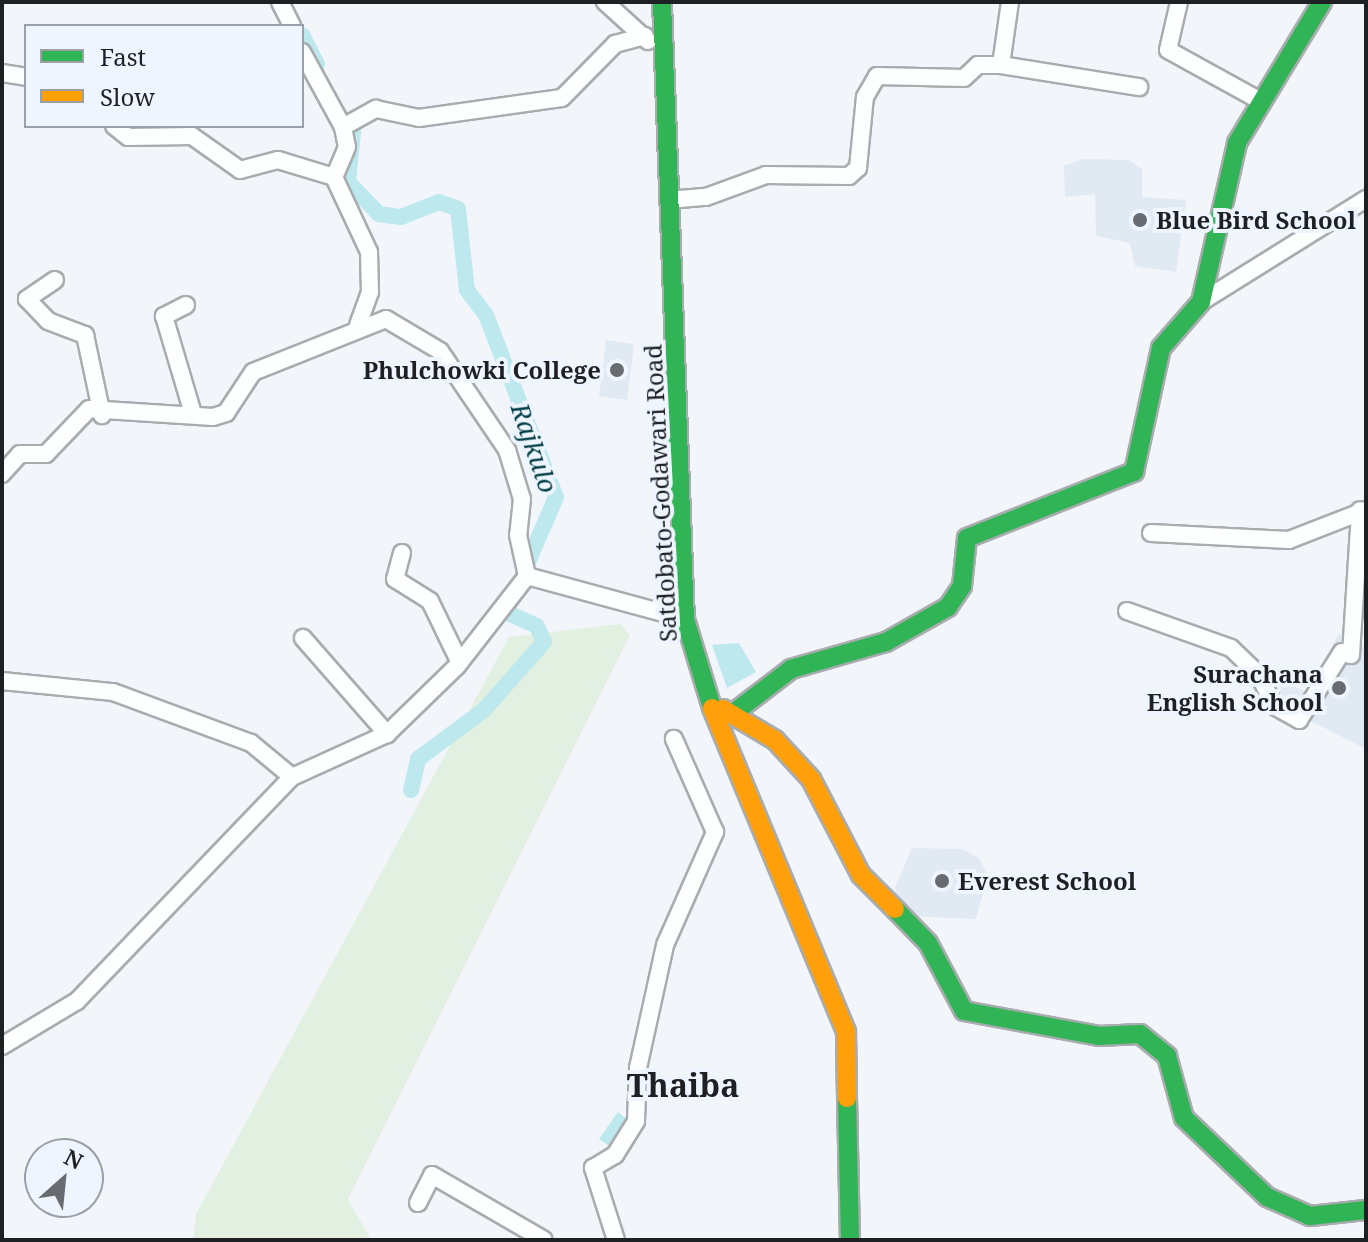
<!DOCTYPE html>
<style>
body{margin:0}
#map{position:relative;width:1368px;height:1242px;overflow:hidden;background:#f2f6fb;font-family:"Noto Serif",serif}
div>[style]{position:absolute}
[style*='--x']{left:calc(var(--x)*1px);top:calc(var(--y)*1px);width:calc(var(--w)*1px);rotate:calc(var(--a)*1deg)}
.built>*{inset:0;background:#e1e9f3}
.green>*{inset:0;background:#e2f0e1}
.water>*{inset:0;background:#bce8ee}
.canal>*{height:16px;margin:-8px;padding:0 8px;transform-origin:8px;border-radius:8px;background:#bce8ee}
.roads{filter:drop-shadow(2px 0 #a9acaf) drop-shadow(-2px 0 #a9acaf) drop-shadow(0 2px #a9acaf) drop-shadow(0 -2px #a9acaf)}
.street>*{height:16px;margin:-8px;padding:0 8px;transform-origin:8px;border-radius:8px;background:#fdfefe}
.fast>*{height:18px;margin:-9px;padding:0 9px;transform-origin:9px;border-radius:9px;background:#30b455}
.slow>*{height:18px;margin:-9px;padding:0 9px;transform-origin:9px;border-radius:9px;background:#ff9f0a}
.dots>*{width:22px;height:22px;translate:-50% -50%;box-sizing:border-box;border:4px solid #eef5ff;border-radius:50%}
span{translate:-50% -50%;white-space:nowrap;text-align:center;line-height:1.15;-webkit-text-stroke:8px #eef5ff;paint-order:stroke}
.poi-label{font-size:24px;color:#1e2024;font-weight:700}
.left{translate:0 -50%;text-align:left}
.right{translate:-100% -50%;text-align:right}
.street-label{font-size:24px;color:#1e2024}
.water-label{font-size:26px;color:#023e44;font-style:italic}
.district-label{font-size:32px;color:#1e2024;font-weight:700}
.frame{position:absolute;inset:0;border:4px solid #1e2024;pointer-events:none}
.legend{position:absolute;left:24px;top:24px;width:280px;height:104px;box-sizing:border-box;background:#eef5ff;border:2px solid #9ba0a7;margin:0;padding:10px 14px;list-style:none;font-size:24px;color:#1e2024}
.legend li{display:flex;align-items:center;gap:16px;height:40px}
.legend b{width:40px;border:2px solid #9ba0a7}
.north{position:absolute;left:24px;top:1138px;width:80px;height:80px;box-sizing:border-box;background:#eef5ff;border:2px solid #9ba0a7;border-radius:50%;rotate:27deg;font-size:22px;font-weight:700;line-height:32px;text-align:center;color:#1e2024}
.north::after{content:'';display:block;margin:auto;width:28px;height:36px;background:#686b6f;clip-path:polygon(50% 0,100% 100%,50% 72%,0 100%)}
</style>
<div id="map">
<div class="built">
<i style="clip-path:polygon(1083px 159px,1129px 160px,1142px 169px,1142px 197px,1186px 200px,1176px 272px,1135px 266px,1130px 243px,1096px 236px,1095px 194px,1065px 197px,1064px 166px)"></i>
<i style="clip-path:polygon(606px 340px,634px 344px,627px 400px,599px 396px)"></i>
<i style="clip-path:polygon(1339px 633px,1366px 648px,1366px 749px,1274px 702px,1284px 683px,1310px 693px)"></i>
<i style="clip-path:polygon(912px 848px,962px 849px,979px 858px,988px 875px,976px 919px,907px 916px,898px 907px,895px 887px)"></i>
</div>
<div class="green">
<i style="clip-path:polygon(620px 624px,630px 635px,348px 1199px,371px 1240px,193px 1240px,196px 1214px,509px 637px)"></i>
</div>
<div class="water">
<i style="clip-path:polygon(739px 643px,756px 672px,727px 688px,712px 645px)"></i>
<i style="clip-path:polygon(618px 1112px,631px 1122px,612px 1148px,599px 1139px)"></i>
</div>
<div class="canal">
<i style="--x:302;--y:35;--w:33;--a:63"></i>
<i style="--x:353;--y:132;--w:50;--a:95.7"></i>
<i style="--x:348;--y:182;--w:45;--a:45.9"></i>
<i style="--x:379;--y:214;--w:22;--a:8"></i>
<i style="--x:401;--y:217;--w:41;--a:-21.5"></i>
<i style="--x:439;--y:202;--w:20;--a:20"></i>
<i style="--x:458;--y:209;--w:81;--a:83.7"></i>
<i style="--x:467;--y:290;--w:31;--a:53"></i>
<i style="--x:486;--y:315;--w:195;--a:69"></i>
<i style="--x:556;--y:497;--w:84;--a:113.2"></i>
<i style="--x:411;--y:790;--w:32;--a:-77"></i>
<i style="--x:418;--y:759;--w:82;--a:-36.6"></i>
<i style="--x:484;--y:710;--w:91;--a:-48.6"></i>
<i style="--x:544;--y:642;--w:17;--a:-114"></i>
<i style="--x:537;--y:626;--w:34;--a:-156"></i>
<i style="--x:506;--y:612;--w:19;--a:-65"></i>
</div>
<div class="roads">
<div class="street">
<i style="--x:280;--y:2;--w:27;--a:63"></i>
<i style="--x:605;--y:2;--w:58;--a:42.2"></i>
<i style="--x:1179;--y:2;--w:49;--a:102.9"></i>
<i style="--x:1168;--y:50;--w:102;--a:28.8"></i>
<i style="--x:302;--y:52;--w:85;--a:61.3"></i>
<i style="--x:343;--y:127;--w:20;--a:79"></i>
<i style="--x:347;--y:147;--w:33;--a:113"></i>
<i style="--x:1001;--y:65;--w:64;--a:-81.9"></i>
<i style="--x:2;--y:73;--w:24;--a:9"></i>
<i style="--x:114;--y:126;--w:18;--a:38"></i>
<i style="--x:128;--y:137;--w:64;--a:-0.9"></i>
<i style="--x:192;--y:136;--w:59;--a:35.3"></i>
<i style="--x:240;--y:170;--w:39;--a:-15"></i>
<i style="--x:278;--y:160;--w:59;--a:16.9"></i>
<i style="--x:334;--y:177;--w:83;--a:65"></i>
<i style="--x:369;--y:252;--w:40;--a:88.6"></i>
<i style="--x:370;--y:292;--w:35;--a:110"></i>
<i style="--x:343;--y:127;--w:38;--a:-29"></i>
<i style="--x:376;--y:109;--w:44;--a:11.8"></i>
<i style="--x:419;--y:118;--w:144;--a:-8"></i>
<i style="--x:562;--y:98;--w:76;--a:-45.5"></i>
<i style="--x:615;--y:44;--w:31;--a:-15"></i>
<i style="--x:668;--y:200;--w:38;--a:-5"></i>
<i style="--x:706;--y:197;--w:64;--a:-20.1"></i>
<i style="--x:766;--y:175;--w:83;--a:0.7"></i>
<i style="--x:849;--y:176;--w:12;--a:-42"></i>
<i style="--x:858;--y:168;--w:71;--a:-84.4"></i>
<i style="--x:865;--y:97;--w:24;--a:-60"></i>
<i style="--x:877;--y:76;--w:87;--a:1.3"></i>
<i style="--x:964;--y:78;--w:19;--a:-43"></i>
<i style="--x:978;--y:65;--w:23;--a:0"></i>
<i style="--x:1001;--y:65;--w:140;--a:9.1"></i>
<i style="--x:55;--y:280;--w:34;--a:146"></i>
<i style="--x:27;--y:299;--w:30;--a:46"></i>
<i style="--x:48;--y:321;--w:40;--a:21"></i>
<i style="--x:85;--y:335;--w:82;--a:78"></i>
<i style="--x:1201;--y:302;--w:195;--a:-32"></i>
<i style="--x:186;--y:305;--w:25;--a:153"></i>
<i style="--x:164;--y:316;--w:102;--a:73.5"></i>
<i style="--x:2;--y:474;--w:27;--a:-48"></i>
<i style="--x:20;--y:454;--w:26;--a:0"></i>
<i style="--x:46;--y:454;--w:62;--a:-46.3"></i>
<i style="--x:89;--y:409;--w:124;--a:3.7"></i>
<i style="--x:213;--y:417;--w:14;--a:-17"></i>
<i style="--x:226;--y:413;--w:49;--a:-56.6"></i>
<i style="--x:253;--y:372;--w:143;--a:-21.7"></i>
<i style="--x:386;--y:319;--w:63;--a:30.7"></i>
<i style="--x:440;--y:351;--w:120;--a:55.9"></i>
<i style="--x:507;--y:450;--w:51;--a:73"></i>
<i style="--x:522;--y:499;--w:36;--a:96"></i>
<i style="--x:518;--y:535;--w:42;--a:77.6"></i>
<i style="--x:1151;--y:533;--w:138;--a:2.9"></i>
<i style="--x:1289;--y:540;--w:83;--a:-21.3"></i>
<i style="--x:402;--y:553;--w:27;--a:105"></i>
<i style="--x:395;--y:579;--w:41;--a:32.2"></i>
<i style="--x:430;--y:601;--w:67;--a:64.2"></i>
<i style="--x:1127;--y:611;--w:110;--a:19.6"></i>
<i style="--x:1231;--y:648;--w:39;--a:44"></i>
<i style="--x:1259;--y:675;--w:34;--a:64"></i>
<i style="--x:1274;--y:706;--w:29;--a:29"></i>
<i style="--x:1299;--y:720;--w:80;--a:-57.7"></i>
<i style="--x:1342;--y:652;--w:9;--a:18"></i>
<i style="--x:1351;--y:655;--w:145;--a:-86.4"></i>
<i style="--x:303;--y:638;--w:128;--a:48.8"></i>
<i style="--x:2;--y:681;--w:112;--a:5.7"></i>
<i style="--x:113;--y:692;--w:147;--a:20.3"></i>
<i style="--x:251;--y:743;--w:53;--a:39.7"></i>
<i style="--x:2;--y:1046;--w:87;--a:-31"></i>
<i style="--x:77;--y:1001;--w:310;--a:-46.2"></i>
<i style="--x:292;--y:777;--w:104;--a:-24.4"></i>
<i style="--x:387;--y:734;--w:98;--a:-44.2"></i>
<i style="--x:457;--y:666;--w:114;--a:-52.1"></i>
<i style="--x:527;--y:576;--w:164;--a:15.2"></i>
<i style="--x:418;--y:1203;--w:31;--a:-63"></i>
<i style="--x:432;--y:1175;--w:129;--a:30.1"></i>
<i style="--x:616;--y:1240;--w:76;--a:-107.7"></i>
<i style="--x:593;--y:1168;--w:26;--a:-31"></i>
<i style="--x:615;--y:1155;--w:40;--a:-58"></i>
<i style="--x:636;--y:1121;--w:53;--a:-87.8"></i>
<i style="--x:638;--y:1068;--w:126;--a:-77.6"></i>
<i style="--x:665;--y:945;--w:124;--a:-66.1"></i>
<i style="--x:715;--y:832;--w:102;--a:-113.8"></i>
</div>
<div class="fast">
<i style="--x:662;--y:2;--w:617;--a:87.87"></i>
<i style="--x:685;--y:619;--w:93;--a:73.1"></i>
<i style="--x:735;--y:712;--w:71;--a:-37.5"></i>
<i style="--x:791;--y:669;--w:99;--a:-15.9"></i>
<i style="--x:886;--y:642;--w:71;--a:-29.4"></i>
<i style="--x:948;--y:607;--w:25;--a:-56"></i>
<i style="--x:962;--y:586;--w:48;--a:-84.1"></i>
<i style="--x:967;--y:538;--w:180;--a:-21.6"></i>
<i style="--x:1134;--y:472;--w:127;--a:-77.7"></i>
<i style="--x:1161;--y:348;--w:61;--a:-49"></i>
<i style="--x:1201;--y:302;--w:163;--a:-77.2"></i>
<i style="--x:1237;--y:143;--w:165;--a:-58.9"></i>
<i style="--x:895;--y:909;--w:47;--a:45.9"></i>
<i style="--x:928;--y:943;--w:77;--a:62.1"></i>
<i style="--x:964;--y:1011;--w:137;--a:10.5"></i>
<i style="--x:1099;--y:1036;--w:41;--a:-2.8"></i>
<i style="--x:1140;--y:1034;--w:35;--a:39"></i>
<i style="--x:1167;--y:1056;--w:64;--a:74.7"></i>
<i style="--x:1184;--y:1118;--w:115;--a:43.6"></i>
<i style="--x:1267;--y:1197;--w:47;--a:23.8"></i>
<i style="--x:1310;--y:1216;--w:56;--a:-6.1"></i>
<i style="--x:847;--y:1098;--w:142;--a:88.8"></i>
</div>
<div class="slow">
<i style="--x:712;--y:708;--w:351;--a:67.5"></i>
<i style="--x:846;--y:1032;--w:66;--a:89.1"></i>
<i style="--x:723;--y:709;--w:61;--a:30.8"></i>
<i style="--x:775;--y:740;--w:53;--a:47.3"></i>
<i style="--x:811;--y:779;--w:108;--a:62.5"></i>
<i style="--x:861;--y:875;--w:48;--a:45"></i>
</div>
</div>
<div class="dots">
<i style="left:1140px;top:220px;background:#686b6f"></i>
<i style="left:617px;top:370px;background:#686b6f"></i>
<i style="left:1339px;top:688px;background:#686b6f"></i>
<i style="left:942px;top:881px;background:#686b6f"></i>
</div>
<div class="poi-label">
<span class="left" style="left:1156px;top:220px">Blue Bird School</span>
<span class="right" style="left:601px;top:370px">Phulchowki College</span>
<span class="right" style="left:1323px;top:688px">Surachana<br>English School</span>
<span class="left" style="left:958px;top:881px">Everest School</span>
</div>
<div class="street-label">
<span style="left:660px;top:493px;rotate:-93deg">Satdobato-Godawari Road</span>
</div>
<div class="water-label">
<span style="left:534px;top:448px;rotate:71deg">Rajkulo</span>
</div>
<div class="district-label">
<span style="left:683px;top:1085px">Thaiba</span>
</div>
<div class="frame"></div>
<ul class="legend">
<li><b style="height:10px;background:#30b455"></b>Fast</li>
<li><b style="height:10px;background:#ff9f0a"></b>Slow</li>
</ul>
<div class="north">N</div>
</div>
